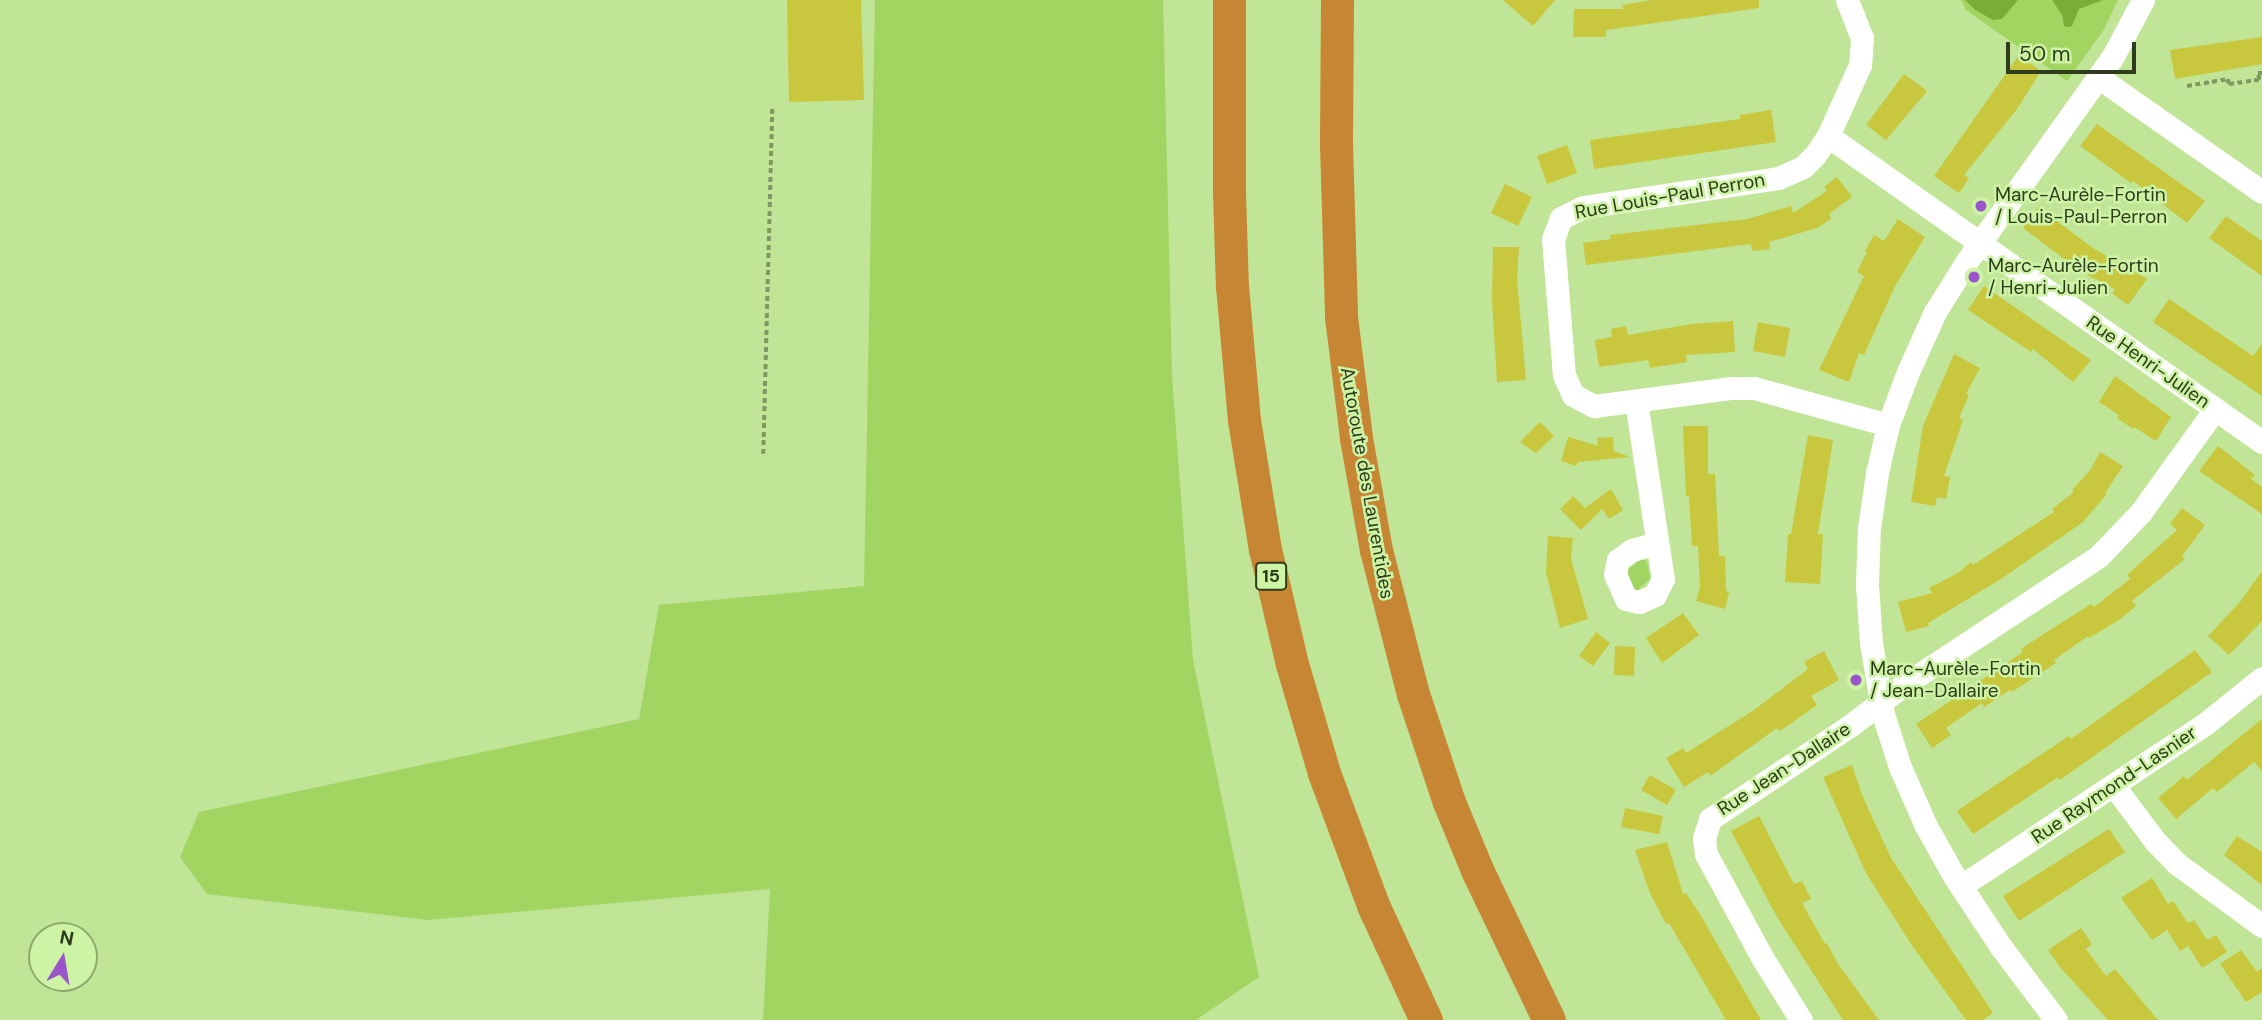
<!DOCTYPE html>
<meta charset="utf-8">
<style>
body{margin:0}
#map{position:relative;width:2262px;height:1020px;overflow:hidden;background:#c0e597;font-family:"DM Sans",sans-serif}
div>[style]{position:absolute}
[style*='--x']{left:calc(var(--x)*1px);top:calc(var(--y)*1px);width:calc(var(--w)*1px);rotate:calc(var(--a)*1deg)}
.green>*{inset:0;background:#a2d462}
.forest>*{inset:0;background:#7cac38}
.building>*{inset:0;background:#c8c73e}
.path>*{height:3.5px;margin-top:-1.75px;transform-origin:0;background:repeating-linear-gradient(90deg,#7e985f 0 5px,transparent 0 8.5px)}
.minor>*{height:23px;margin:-11.5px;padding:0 11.5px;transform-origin:11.5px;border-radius:11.5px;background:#fff}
.highway>*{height:33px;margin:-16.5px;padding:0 16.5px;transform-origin:16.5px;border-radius:16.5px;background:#c78633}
.dots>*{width:19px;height:19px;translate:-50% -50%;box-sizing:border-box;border:4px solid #cdf3a4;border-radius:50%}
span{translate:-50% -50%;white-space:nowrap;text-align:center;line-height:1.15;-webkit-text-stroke:5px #cdf3a4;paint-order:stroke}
.shield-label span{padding:2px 5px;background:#cdf3a4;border:2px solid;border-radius:5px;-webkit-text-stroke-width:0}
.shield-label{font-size:18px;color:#2e3c1c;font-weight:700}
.poi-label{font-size:19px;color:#2e3c1c}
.left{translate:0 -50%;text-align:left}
.street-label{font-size:19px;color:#2e3c1c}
.north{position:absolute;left:28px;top:922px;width:70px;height:70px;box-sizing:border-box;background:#cdf3a4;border:2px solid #8daa6e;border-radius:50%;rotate:11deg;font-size:19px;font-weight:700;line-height:28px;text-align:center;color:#2e3c1c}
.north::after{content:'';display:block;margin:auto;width:24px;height:32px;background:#9a55ca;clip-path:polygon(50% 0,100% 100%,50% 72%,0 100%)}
.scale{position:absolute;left:2006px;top:42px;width:130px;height:32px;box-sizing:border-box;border:4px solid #2e3c1c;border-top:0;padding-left:9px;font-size:21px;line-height:24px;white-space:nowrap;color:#2e3c1c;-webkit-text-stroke:5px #cdf3a4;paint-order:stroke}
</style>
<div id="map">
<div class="green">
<i style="clip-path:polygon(875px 0,1163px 0,1172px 375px,1193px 660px,1259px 977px,1196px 1020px,763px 1020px,770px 889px,428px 920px,207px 894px,180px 857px,199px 812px,639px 719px,659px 605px,864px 586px)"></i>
<i style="clip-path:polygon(1961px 0,1965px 0,1975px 10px,2008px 11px,2018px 0,2052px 0,2063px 15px,2062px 21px,2073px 17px,2079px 9px,2086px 6px,2103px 0,2118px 0,2103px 31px,2067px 81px,1966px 10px)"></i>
<i style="clip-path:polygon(1642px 559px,1647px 561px,1650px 579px,1638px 590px,1633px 590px,1627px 570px)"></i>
</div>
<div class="forest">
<i style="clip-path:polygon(1965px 0,2018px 0,2002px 19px,1993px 20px,1975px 10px)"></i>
<i style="clip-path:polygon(2052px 0,2103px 0,2079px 9px,2072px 26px,2068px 27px,2064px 26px,2062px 15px)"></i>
</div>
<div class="building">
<i style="clip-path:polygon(787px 0,861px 0,864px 100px,789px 102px)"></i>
<i style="clip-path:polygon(1503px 0,1555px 0,1533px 26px)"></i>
<i style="clip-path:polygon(1652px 0,1759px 0,1759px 8px,1606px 30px,1606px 37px,1573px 37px,1574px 9px,1623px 9px,1622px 5px)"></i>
<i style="clip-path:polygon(2262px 37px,2262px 64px,2175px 79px,2170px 50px)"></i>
<i style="clip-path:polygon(2019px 55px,2041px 71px,2017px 109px,1964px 175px,1969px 178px,1959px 193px,1934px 176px)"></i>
<i style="clip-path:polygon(1904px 74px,1927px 91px,1886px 140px,1866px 125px)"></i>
<i style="clip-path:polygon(1771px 110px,1776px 142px,1594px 169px,1590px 140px,1740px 119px,1740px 115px)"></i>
<i style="clip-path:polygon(2097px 124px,2205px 201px,2187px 223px,2133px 181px,2131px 183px,2080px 146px)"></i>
<i style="clip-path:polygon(1567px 145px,1577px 173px,1547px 184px,1537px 156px)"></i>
<i style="clip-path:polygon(1837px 177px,1852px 197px,1829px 214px,1831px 219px,1817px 228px,1769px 242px,1770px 249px,1752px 251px,1751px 244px,1586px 265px,1583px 243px,1611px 239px,1610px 235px,1748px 219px,1791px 206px,1793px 213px,1827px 191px,1824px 187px)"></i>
<i style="clip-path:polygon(1505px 184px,1532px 197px,1518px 226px,1491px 213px)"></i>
<i style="clip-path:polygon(2038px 207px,2093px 248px,2147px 279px,2128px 305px,2112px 293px,2115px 289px,2083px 273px,2023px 228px)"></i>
<i style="clip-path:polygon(2226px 216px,2262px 241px,2262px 276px,2209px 238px)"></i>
<i style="clip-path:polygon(1898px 219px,1925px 237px,1895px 286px,1864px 355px,1859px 353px,1849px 382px,1819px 370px,1864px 276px,1857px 272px,1867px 252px,1865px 251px,1874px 235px,1884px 241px)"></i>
<i style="clip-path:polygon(1493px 247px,1519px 247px,1517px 279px,1526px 380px,1497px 382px,1492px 299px)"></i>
<i style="clip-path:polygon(1984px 286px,2091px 360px,2073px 382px,2033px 349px,2031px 352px,1968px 310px)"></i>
<i style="clip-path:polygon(2169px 299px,2253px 356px,2262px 344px,2262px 396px,2153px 322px)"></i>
<i style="clip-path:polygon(1733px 321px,1735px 352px,1686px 355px,1687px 362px,1650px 368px,1648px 360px,1599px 367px,1595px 340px,1612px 337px,1611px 329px,1626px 326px,1628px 335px,1692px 324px)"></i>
<i style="clip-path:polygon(1758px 322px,1790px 328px,1785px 357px,1753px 351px)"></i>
<i style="clip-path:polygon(1954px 354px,1980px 368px,1966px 394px,1969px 395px,1959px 418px,1963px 420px,1944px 476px,1950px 477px,1946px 499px,1937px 497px,1935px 506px,1911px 502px,1923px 426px)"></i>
<i style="clip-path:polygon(2115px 376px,2171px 417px,2156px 441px,2134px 427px,2133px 429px,2117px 418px,2119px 415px,2099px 402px)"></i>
<i style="clip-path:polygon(1540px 422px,1554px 436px,1536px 453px,1520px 442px)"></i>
<i style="clip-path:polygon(1683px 426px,1708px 426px,1708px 474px,1715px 474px,1719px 556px,1725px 556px,1726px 591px,1729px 592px,1725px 609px,1696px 601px,1700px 588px,1698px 546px,1692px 546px,1689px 496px,1686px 496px)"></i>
<i style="clip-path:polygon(1808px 435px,1833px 440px,1818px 534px,1823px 534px,1820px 584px,1785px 582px,1788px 534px,1791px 534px)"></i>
<i style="clip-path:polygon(1568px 437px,1598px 446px,1597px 438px,1613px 437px,1614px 451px,1630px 457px,1578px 462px,1576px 466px,1561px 461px)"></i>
<i style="clip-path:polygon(2218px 446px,2255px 475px,2251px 479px,2262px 487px,2262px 514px,2199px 471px)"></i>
<i style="clip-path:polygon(2100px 452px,2123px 466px,2105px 493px,2107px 494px,2083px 522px,2001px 579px,1928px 623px,1929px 626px,1906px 632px,1898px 602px,1932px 593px,1929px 588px,1958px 573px,1971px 562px,1973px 565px,2054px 512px,2052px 509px,2074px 492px,2072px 490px,2091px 469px)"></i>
<i style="clip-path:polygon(1611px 489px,1623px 510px,1609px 519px,1602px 509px,1581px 530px,1560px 509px,1573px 496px,1585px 508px)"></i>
<i style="clip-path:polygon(2182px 508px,2205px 525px,2182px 556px,2185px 559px,2132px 601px,2136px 606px,2119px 620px,2089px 638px,2088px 636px,2054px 660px,2056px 663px,2012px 692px,2010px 690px,1984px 707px,1982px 703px,1946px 728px,1951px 735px,1932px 748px,1916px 724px,2023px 652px,2021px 649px,2039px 637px,2091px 604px,2094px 607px,2130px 579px,2127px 575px,2177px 530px,2170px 524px)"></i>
<i style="clip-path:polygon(1548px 536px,1573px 538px,1571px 559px,1588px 619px,1560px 628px,1546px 572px)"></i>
<i style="clip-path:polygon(2262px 571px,2262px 621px,2229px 655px,2208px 636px,2240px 602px)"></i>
<i style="clip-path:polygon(1683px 613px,1699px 635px,1662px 663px,1646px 638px)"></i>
<i style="clip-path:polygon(1596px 632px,1610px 643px,1593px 666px,1579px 656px)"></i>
<i style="clip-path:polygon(1615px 646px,1635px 647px,1634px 676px,1614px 675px)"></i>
<i style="clip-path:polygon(2195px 650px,2212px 672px,2060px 780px,2058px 777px,1973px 834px,1957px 811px,2069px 736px,2071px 739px)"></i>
<i style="clip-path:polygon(1824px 651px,1839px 680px,1811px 696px,1817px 705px,1780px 731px,1777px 728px,1710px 776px,1708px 772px,1684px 787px,1666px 758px,1683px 748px,1686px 753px,1754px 710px,1808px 669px,1804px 662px)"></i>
<i style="clip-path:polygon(2262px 719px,2262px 771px,2254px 762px,2217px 792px,2213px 788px,2176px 819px,2158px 798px,2184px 776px,2187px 780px)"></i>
<i style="clip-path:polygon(1852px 765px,1862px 795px,1891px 858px,1993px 1013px,1982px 1020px,1966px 1020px,1911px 944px,1866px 873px,1823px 777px)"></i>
<i style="clip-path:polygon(1650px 775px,1676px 790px,1667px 805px,1641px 790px)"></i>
<i style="clip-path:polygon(1625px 808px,1663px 816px,1659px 834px,1621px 827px)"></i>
<i style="clip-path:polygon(1759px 816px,1794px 884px,1802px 881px,1811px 899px,1802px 903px,1825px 944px,1827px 943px,1838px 964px,1879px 1020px,1843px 1020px,1777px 917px,1731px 831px)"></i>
<i style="clip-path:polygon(2109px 829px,2125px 852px,2019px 921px,2003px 896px)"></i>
<i style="clip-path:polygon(2237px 836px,2262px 852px,2262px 885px,2224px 855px)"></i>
<i style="clip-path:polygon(1667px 842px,1683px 894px,1686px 893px,1701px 916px,1761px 1020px,1726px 1020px,1669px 923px,1666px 924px,1650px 893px,1635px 850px)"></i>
<i style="clip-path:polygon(2152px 878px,2168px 904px,2173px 901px,2188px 923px,2194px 920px,2207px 940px,2216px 935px,2227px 952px,2202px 968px,2188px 946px,2180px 951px,2167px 930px,2152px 940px,2121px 898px)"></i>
<i style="clip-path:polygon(2081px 928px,2092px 944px,2086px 949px,2106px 976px,2115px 969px,2158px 1020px,2108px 1020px,2060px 967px,2048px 950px)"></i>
<i style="clip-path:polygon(2241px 950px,2257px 972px,2262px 968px,2262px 992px,2246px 1002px,2220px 964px)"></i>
</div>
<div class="path">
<i style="--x:2187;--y:86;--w:42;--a:-9.7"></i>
<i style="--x:2228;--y:79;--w:5;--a:79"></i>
<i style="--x:2229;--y:84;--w:30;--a:-8"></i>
<i style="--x:2259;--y:80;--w:7;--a:-98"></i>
<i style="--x:2258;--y:73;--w:4;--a:0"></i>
<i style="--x:763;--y:454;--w:345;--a:-88.5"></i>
</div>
<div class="minor">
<i style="--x:1847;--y:0;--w:41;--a:68.5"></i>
<i style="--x:1862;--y:38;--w:27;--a:94"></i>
<i style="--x:1860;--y:65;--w:78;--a:114.3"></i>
<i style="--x:1828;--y:136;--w:23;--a:124"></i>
<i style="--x:1815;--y:155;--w:17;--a:135"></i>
<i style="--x:1803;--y:167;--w:27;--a:156"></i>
<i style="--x:1778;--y:178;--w:197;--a:171.5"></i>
<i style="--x:1583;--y:207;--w:25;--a:153"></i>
<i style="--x:1561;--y:218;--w:22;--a:111"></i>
<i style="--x:1553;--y:239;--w:136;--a:85.4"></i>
<i style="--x:1564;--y:375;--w:22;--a:66"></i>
<i style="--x:1573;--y:395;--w:24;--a:28"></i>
<i style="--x:1594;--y:406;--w:137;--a:-7.5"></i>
<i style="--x:1730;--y:388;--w:24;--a:0"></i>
<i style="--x:1754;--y:388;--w:139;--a:15.4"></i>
<i style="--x:2098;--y:77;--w:200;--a:35"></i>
<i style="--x:1828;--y:136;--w:531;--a:35.19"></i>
<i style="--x:1636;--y:401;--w:180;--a:81.4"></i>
<i style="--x:1663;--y:579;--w:18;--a:117"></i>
<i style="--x:1655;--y:595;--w:17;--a:156"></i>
<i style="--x:1639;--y:602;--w:13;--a:-167"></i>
<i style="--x:1626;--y:599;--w:27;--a:-114"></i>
<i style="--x:1615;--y:574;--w:14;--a:-78"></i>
<i style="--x:1618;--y:560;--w:17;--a:-36"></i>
<i style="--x:1632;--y:550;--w:26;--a:-16"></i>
<i style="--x:2114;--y:786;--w:69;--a:53.3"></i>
<i style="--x:2155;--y:841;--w:30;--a:46"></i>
<i style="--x:2176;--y:863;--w:107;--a:36.2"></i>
<i style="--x:1961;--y:886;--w:293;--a:-33.6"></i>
<i style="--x:2205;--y:724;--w:73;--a:-38.9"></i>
<i style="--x:1801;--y:1020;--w:72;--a:-121.9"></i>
<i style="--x:1763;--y:959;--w:119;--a:-118.5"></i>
<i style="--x:1706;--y:854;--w:16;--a:-97"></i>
<i style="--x:1704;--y:838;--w:20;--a:-72"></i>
<i style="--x:1710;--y:819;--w:169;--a:-33.7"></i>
<i style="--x:1851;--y:725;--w:64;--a:-37.4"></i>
<i style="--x:1902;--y:686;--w:236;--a:-33.4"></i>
<i style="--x:2099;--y:556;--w:61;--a:-46.3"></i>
<i style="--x:2141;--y:512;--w:127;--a:-54.3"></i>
<i style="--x:2056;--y:1020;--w:91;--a:-127"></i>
<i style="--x:2001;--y:947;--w:85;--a:-123.5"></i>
<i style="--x:1954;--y:876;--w:57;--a:-119.2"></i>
<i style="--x:1926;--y:826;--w:64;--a:-113.8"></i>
<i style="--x:1900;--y:767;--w:56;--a:-107.8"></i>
<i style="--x:1883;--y:714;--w:72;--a:-99.6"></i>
<i style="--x:1871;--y:643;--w:59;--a:-93.9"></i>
<i style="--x:1867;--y:584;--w:56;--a:-88"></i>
<i style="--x:1869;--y:528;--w:56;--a:-81.7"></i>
<i style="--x:1877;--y:473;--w:49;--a:-77.1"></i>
<i style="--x:1888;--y:425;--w:57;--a:-69.3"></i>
<i style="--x:1908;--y:372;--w:66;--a:-65.8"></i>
<i style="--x:1935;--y:312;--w:60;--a:-57.9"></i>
<i style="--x:1967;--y:261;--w:249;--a:-54.5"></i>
<i style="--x:2112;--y:58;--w:66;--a:-61.9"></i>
</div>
<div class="highway">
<i style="--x:1229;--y:0;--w:193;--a:90"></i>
<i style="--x:1229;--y:193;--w:93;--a:88.2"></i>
<i style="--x:1232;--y:286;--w:135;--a:84.9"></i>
<i style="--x:1244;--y:420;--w:131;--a:80.8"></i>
<i style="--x:1265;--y:549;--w:118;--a:76.8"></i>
<i style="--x:1292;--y:664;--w:114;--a:73.6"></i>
<i style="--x:1324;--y:773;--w:141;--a:69.6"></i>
<i style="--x:1373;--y:905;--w:127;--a:65.3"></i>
<i style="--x:1337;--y:0;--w:144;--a:90.4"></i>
<i style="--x:1336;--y:144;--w:173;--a:88.3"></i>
<i style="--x:1341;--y:317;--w:122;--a:82.9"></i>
<i style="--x:1356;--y:438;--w:114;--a:79.9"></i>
<i style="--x:1376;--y:550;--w:149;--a:75.6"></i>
<i style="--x:1413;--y:694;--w:114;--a:71.6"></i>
<i style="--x:1449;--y:802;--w:76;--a:67.5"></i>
<i style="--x:1478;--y:872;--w:164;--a:64.4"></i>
</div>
<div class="dots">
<i style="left:1981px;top:206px;background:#9a55ca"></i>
<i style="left:1974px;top:277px;background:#9a55ca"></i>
<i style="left:1856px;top:680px;background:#9a55ca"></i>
</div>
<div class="shield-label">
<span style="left:1271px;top:576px">15</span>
</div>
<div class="poi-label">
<span class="left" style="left:1995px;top:206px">Marc-Aurèle-Fortin<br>/ Louis-Paul-Perron</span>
<span class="left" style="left:1988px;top:277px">Marc-Aurèle-Fortin<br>/ Henri-Julien</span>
<span class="left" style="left:1870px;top:680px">Marc-Aurèle-Fortin<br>/ Jean-Dallaire</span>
</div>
<div class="street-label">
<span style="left:1670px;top:196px;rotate:-10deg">Rue Louis-Paul Perron</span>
<span style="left:2148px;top:362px;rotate:35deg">Rue Henri-Julien</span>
<span style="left:1367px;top:483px;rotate:80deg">Autoroute des Laurentides</span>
<span style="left:1784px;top:769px;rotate:-33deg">Rue Jean-Dallaire</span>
<span style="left:2114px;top:785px;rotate:-34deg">Rue Raymond-Lasnier</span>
</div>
<div class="north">N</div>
<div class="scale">50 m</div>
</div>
